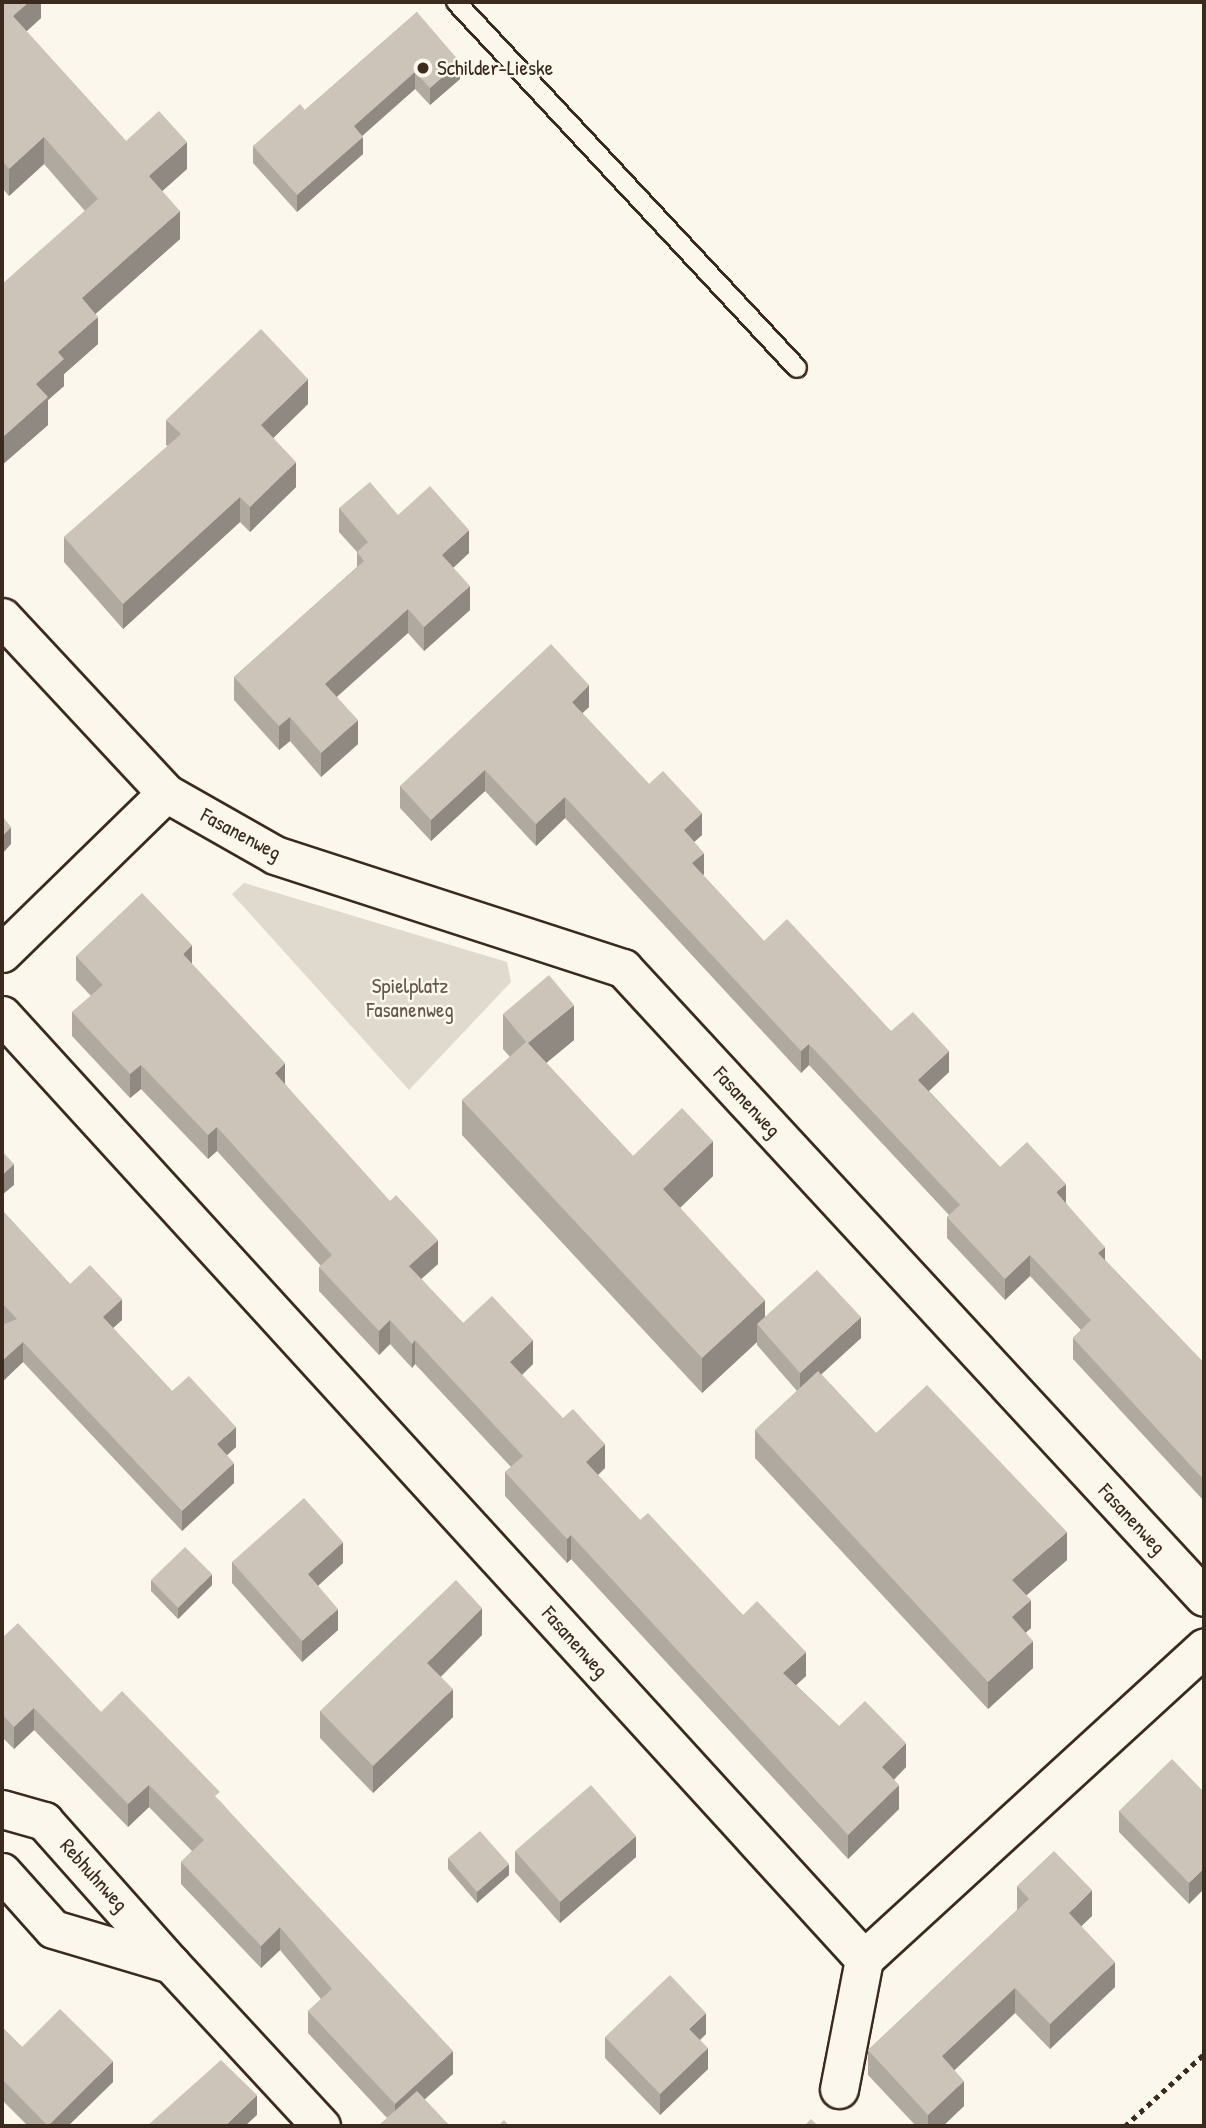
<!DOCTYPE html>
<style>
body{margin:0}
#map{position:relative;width:1206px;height:2128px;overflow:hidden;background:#fbf7ec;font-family:"Patrick Hand",sans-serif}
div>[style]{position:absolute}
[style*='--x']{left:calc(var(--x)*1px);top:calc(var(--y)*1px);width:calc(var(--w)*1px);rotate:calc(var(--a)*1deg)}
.green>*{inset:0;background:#dfd9ce}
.path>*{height:4.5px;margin-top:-2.25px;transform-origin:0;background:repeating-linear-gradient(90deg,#3b2a1e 0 5px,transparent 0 10px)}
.roads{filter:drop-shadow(2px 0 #3b2a1e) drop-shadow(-2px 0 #3b2a1e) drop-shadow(0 2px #3b2a1e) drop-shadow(0 -2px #3b2a1e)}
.lane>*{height:18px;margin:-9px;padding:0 9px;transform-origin:9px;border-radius:9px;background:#fbf7ec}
.street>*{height:37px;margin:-18.5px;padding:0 18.5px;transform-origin:18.5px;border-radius:18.5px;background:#fbf7ec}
.wall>*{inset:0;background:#afa99f}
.shaded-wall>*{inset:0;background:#8f8982}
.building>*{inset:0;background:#ccc4b9}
.dots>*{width:19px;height:19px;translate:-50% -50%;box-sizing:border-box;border:4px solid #fbf7ec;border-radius:50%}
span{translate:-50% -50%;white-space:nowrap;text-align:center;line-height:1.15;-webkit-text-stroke:5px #fbf7ec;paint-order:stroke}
.poi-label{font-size:21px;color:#3b2a1e}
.left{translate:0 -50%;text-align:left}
.street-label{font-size:21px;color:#3b2a1e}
.park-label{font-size:21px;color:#64564a}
.frame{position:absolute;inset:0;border:4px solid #3b2a1e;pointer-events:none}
</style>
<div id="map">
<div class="green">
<i style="clip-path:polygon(244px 883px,507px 962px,511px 982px,409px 1090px,232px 894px)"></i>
</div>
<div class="path">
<i style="--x:1125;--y:2126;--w:107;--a:-42.3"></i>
</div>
<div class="roads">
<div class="lane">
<i style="--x:456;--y:2;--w:500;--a:47.03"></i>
</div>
<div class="street">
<i style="--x:2;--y:617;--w:241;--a:47"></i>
<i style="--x:166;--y:793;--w:125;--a:29.6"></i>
<i style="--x:275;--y:855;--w:366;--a:18"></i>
<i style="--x:623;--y:968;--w:856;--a:47.27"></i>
<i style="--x:2;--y:953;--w:229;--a:-44.3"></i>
<i style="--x:2;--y:1015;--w:1278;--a:47.6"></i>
<i style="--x:864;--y:1959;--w:461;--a:-42.5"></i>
<i style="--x:2;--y:1809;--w:44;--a:15.9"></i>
<i style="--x:44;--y:1821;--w:191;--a:48.4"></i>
<i style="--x:2;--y:1872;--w:76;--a:48.2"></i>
<i style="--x:53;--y:1929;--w:123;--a:16.5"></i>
<i style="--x:171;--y:1964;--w:221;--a:47.2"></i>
<i style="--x:839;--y:2089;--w:132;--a:-79.1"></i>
</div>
</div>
<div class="wall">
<i style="clip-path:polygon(2px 2px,41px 2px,41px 18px,26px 31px,126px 141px,187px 169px,162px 191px,180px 239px,95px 314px,98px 344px,64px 374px,64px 386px,48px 400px,48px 425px,2px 465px,85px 211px,44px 164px,9px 196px,2px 188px)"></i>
<i style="clip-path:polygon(417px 12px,460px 79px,430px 105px,415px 89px,362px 136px,363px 154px,297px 212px,253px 163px,253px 146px,305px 110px)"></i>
<i style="clip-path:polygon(308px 404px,273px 438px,296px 487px,250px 532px,240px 522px,123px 629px,64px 562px,64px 537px,168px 446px,166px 445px,166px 420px)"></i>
<i style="clip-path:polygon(339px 508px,398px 515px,469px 553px,453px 568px,470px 610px,424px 651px,408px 633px,337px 697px,358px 744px,321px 777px,290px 741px,279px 750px,234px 700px,234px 677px,357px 567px,357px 552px,339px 532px)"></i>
<i style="clip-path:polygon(589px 707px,582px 713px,649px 784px,702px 835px,694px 842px,704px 874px,703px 875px,764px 941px,949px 1072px,929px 1091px,1000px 1167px,1066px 1203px,1105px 1260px,1204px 1363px,1204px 1501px,1073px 1359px,1073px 1338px,1081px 1330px,1030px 1276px,1005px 1300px,947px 1238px,947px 1217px,949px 1215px,809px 1065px,801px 1073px,565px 818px,536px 846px,485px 791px,431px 841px,400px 808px,400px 786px)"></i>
<i style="clip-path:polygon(76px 956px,192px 964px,285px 1084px,438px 1264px,421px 1279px,463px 1323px,533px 1364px,522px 1375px,605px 1468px,598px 1475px,640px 1520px,743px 1615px,806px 1676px,796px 1685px,839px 1726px,906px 1767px,894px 1780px,899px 1809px,848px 1859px,571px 1559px,567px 1563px,505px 1496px,505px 1472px,511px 1467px,415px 1364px,412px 1368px,390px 1344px,379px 1355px,319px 1291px,319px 1267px,321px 1266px,217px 1151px,208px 1159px,141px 1089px,130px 1098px,72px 1036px,72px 1012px,91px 996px,76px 980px)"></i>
<i style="clip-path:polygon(503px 1014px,574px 1040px,546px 1063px,633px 1156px,713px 1176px,680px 1208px,765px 1317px,861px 1338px,821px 1374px,876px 1433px,1067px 1560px,1026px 1595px,1031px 1628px,1026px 1632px,1033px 1668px,988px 1709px,755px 1458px,755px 1430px,797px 1391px,757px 1345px,757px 1342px,702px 1393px,462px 1135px,462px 1100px,510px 1057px,503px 1049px)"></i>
<i style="clip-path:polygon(2px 1210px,70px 1284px,122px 1320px,113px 1328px,172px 1391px,236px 1447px,227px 1455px,234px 1483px,182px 1531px,23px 1362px,2px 1382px,2px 1325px,3px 1325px,2px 1323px)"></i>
<i style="clip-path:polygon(232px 1562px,343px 1563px,318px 1585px,338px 1630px,302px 1662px,232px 1583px)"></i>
<i style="clip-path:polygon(151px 1580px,212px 1585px,178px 1619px,151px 1591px)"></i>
<i style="clip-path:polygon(482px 1635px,441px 1677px,453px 1717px,373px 1793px,320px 1738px,320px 1711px)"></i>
<i style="clip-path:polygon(2px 1638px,220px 1801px,453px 2074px,387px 2118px,308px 2033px,308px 2011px,321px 1999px,280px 1950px,261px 1968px,181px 1884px,181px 1862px,192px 1851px,149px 1807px,128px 1827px,34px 1730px,14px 1749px,2px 1737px)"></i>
<i style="clip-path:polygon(1204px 1792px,1189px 1904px,1119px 1832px,1119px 1811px)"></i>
<i style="clip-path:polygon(515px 1851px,636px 1857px,560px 1923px,515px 1872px)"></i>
<i style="clip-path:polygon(448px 1858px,509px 1875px,477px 1903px,448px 1869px)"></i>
<i style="clip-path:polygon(1017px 1886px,1092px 1916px,1081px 1926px,1115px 1987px,1050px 2049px,1015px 2013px,954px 2070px,964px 2106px,943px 2126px,916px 2126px,868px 2075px,868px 2050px,1017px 1910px)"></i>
<i style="clip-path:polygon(2px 2027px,22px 2047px,113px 2082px,68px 2126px,28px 2126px,2px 2100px)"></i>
<i style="clip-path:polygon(706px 2034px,700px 2040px,708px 2069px,660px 2115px,605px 2058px,605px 2037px)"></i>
</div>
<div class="shaded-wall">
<i style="clip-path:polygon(29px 2px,41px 2px,41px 18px,13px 44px,13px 16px)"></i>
<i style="clip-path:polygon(460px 62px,460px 79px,430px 105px,430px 88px)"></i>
<i style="clip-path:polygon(415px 72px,415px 89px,354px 143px,354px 126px)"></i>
<i style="clip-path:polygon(44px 137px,44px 164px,9px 196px,9px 169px)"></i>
<i style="clip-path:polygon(363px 137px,363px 154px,297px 212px,297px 195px)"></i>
<i style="clip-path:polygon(187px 142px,187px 169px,149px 203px,149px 176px)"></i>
<i style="clip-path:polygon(180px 211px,180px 239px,82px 326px,82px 298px)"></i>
<i style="clip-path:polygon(98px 317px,98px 344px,64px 374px,64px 386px,48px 400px,48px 425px,2px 465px,2px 438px,36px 384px,58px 352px)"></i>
<i style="clip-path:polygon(308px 379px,308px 404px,261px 450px,261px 425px)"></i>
<i style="clip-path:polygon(296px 462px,296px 487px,250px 532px,250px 507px)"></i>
<i style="clip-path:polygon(240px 497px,240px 522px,123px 629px,123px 604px)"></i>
<i style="clip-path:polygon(469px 530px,469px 553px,442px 578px,442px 555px)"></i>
<i style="clip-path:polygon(470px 586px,470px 610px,424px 651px,424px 627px)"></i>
<i style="clip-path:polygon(408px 609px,408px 633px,325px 707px,325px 684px)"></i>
<i style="clip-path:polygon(589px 685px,589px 707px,572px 723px,572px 702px)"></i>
<i style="clip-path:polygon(290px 717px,290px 741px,279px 750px,279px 726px)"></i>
<i style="clip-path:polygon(358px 720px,358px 744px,321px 777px,321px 753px)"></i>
<i style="clip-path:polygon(485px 770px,485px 791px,431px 841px,431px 820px)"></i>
<i style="clip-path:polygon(565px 797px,565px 818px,536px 846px,536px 824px)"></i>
<i style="clip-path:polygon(702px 813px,702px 835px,684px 851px,684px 830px)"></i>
<i style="clip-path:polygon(11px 827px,11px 844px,2px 854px,2px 836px)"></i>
<i style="clip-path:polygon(704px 853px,704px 874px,692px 885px,692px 863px)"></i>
<i style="clip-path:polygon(192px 945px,192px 969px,183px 954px)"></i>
<i style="clip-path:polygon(574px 1005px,574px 1040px,528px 1078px,528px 1043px)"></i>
<i style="clip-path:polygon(809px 1044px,809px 1065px,801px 1073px,801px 1051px)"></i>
<i style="clip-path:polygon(949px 1051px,949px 1072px,918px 1101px,918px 1080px)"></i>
<i style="clip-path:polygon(285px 1063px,285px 1088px,275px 1073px)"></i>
<i style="clip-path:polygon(141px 1065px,141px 1089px,130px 1098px,130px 1074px)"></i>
<i style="clip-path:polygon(217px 1127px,217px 1151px,208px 1159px,208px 1135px)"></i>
<i style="clip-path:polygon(713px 1141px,713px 1176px,663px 1224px,663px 1189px)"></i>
<i style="clip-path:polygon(14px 1164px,14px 1185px,2px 1195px,2px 1175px)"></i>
<i style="clip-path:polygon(1066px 1184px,1066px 1205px,1056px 1192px)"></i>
<i style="clip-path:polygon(438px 1240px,438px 1264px,409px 1290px,409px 1266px)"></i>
<i style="clip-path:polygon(1105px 1247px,1105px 1268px,1098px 1253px)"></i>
<i style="clip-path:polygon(1030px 1255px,1030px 1276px,1005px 1300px,1005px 1279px)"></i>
<i style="clip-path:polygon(122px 1299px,122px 1320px,103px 1337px,103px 1317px)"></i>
<i style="clip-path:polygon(765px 1300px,765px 1333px,757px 1324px,757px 1342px,702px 1393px,702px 1358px)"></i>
<i style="clip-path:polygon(861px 1317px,861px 1338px,800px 1394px,800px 1373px)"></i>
<i style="clip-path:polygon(390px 1320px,390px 1344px,379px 1355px,379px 1331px)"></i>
<i style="clip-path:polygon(415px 1340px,415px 1364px,412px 1368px,412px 1344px)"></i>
<i style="clip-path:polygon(533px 1340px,533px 1364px,510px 1386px,510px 1362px)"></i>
<i style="clip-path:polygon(23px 1342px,23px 1362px,2px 1382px,2px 1361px)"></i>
<i style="clip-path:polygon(236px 1427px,236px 1447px,217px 1464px,217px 1444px)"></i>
<i style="clip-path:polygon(605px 1444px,605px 1468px,586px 1486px,586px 1462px)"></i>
<i style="clip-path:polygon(234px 1463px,234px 1483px,182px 1531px,182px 1511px)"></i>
<i style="clip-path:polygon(1067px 1532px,1067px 1560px,1012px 1608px,1012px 1580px)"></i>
<i style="clip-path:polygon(571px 1535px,571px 1559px,567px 1563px,567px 1539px)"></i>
<i style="clip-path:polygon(343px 1542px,343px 1563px,308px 1595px,308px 1574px)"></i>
<i style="clip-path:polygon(212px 1574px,212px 1585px,178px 1619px,178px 1608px)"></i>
<i style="clip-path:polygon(1031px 1600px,1031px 1628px,1012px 1645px,1012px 1617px)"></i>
<i style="clip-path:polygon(482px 1608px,482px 1635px,427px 1690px,427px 1663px)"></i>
<i style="clip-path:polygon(338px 1609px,338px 1630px,302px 1662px,302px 1641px)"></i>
<i style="clip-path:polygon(1033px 1641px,1033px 1668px,988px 1709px,988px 1682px)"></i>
<i style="clip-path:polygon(806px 1652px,806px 1676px,783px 1697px,783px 1673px)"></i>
<i style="clip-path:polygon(453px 1689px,453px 1717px,373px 1793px,373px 1766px)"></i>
<i style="clip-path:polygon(34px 1708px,34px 1730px,14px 1749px,14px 1727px)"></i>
<i style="clip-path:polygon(906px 1743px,906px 1767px,882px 1791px,882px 1767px)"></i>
<i style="clip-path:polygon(149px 1785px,149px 1807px,128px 1827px,128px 1804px)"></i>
<i style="clip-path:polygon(899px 1785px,899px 1809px,848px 1859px,848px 1835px)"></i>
<i style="clip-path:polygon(636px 1836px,636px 1857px,560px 1923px,560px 1902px)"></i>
<i style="clip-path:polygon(509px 1864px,509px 1875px,477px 1903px,477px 1892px)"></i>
<i style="clip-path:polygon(1204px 1868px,1204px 1889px,1189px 1904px,1189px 1883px)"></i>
<i style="clip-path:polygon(1092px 1890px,1092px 1916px,1069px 1938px,1069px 1913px)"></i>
<i style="clip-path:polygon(280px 1927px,280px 1950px,261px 1968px,261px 1946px)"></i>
<i style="clip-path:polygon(1115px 1962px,1115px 1987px,1050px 2049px,1050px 2024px)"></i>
<i style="clip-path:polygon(1015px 1988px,1015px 2013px,942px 2082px,942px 2056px)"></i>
<i style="clip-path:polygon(706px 2013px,706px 2034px,689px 2050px,689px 2029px)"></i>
<i style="clip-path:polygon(708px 2048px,708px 2069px,660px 2115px,660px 2094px)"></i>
<i style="clip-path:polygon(453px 2051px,453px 2074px,395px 2126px,395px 2104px)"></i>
<i style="clip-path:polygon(113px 2061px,113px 2082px,68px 2126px,48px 2126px)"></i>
<i style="clip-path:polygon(964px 2081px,964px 2106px,943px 2126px,928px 2126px,928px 2115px)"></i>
<i style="clip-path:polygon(257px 2095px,257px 2115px,245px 2126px,225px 2126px)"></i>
</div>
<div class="building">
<i style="clip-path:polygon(2px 2px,29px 2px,13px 16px,126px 141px,159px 111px,187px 142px,149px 176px,180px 211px,82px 298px,98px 317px,58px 352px,64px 359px,36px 384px,48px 397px,2px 438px,2px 284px,98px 199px,44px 137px,9px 169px,2px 160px)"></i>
<i style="clip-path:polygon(417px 12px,460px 62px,430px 88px,415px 72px,354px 126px,363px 137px,297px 195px,253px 146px,300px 104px,305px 110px)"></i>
<i style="clip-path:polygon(261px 329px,308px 379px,261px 425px,296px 462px,250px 507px,240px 497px,123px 604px,64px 537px,181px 434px,166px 420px)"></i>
<i style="clip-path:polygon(370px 482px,398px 515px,430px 486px,469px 530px,442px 555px,470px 586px,424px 627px,408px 609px,325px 684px,358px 720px,321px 753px,290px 717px,279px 726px,234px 677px,364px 561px,357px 552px,368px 542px,339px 508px)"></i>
<i style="clip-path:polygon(551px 644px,589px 685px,572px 702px,649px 784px,663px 771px,702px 813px,684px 830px,704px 853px,692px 863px,764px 941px,787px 919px,891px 1031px,913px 1012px,949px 1051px,918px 1080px,1000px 1167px,1027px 1142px,1066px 1184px,1056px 1192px,1105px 1247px,1098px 1253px,1204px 1363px,1204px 1480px,1073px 1338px,1091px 1320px,1030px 1255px,1005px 1279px,947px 1217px,960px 1205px,809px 1044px,801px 1051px,565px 797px,536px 824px,485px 770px,431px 820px,400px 786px)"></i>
<i style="clip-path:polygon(2px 816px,11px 827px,2px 836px)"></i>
<i style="clip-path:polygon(142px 893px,192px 945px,183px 954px,285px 1063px,275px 1073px,390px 1201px,396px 1195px,438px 1240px,409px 1266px,463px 1323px,492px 1296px,533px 1340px,510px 1362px,563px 1418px,573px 1409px,605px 1444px,586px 1462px,640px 1520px,648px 1513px,743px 1615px,757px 1601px,806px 1652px,783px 1673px,839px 1726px,865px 1701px,906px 1743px,882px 1767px,899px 1785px,848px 1835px,571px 1535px,567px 1539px,505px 1472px,523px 1456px,415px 1340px,412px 1344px,390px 1320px,379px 1331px,319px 1267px,332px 1255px,217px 1127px,208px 1135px,141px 1065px,130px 1074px,72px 1012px,103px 985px,76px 956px)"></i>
<i style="clip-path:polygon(549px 975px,574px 1005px,528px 1043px,633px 1156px,682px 1108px,713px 1141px,663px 1189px,765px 1300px,702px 1358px,462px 1100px,526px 1042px,503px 1014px)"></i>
<i style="clip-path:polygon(2px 1151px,14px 1164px,2px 1175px)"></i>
<i style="clip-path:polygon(2px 1210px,70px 1284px,90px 1265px,122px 1299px,103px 1317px,172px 1391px,189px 1376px,236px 1427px,217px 1444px,234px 1463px,182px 1511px,23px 1342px,2px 1361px,2px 1325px,17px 1319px,2px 1303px)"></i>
<i style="clip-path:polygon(817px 1270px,861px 1317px,800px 1373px,757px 1324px)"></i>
<i style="clip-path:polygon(818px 1371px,876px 1433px,927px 1385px,1067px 1532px,1012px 1580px,1031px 1600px,1012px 1617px,1033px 1641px,988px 1682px,755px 1430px)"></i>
<i style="clip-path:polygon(304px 1498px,343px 1542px,308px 1574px,338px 1609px,302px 1641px,232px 1562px)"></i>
<i style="clip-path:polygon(185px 1547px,212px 1574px,178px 1608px,151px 1580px)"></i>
<i style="clip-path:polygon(456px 1580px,482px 1608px,427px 1663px,453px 1689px,373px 1766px,320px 1711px)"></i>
<i style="clip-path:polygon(18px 1623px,101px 1712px,122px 1691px,220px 1792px,215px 1796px,453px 2051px,395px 2104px,308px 2011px,332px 1989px,280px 1927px,261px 1946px,181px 1862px,204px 1840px,149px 1785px,128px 1804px,34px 1708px,14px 1727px,2px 1714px,2px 1638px)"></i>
<i style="clip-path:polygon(1172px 1759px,1204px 1792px,1204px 1868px,1189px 1883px,1119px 1811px)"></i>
<i style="clip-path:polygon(591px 1785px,636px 1836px,560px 1902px,515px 1851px)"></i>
<i style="clip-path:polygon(480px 1831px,509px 1864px,477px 1892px,448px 1858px)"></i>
<i style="clip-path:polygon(1054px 1851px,1092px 1890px,1069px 1913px,1115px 1962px,1050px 2024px,1015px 1988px,942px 2056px,964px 2081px,928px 2115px,868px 2050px,1029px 1899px,1017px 1886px)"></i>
<i style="clip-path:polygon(670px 1975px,706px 2013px,689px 2029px,708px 2048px,660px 2094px,605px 2037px)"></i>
<i style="clip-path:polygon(60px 2009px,113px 2061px,48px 2126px,2px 2079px,2px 2027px,22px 2047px)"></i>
<i style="clip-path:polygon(221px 2060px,257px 2095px,225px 2126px,147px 2126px)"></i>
<i style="clip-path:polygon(417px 2091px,450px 2126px,378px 2126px)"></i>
<i style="clip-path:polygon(811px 2119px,818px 2126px,804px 2126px)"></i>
<i style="clip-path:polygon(504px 2120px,509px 2126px,498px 2126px)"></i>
</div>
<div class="dots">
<i style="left:423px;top:68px;background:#3b2a1e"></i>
</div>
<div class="poi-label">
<span class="left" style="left:437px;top:68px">Schilder-Lieske</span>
</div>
<div class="street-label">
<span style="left:241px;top:834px;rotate:28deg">Fasanenweg</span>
<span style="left:747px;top:1102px;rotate:47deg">Fasanenweg</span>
<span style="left:1132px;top:1519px;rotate:47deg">Fasanenweg</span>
<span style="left:575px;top:1642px;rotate:48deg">Fasanenweg</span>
<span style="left:94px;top:1875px;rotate:48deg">Rebhuhnweg</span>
</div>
<div class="park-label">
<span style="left:410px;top:998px">Spielplatz<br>Fasanenweg</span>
</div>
<div class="frame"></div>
</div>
